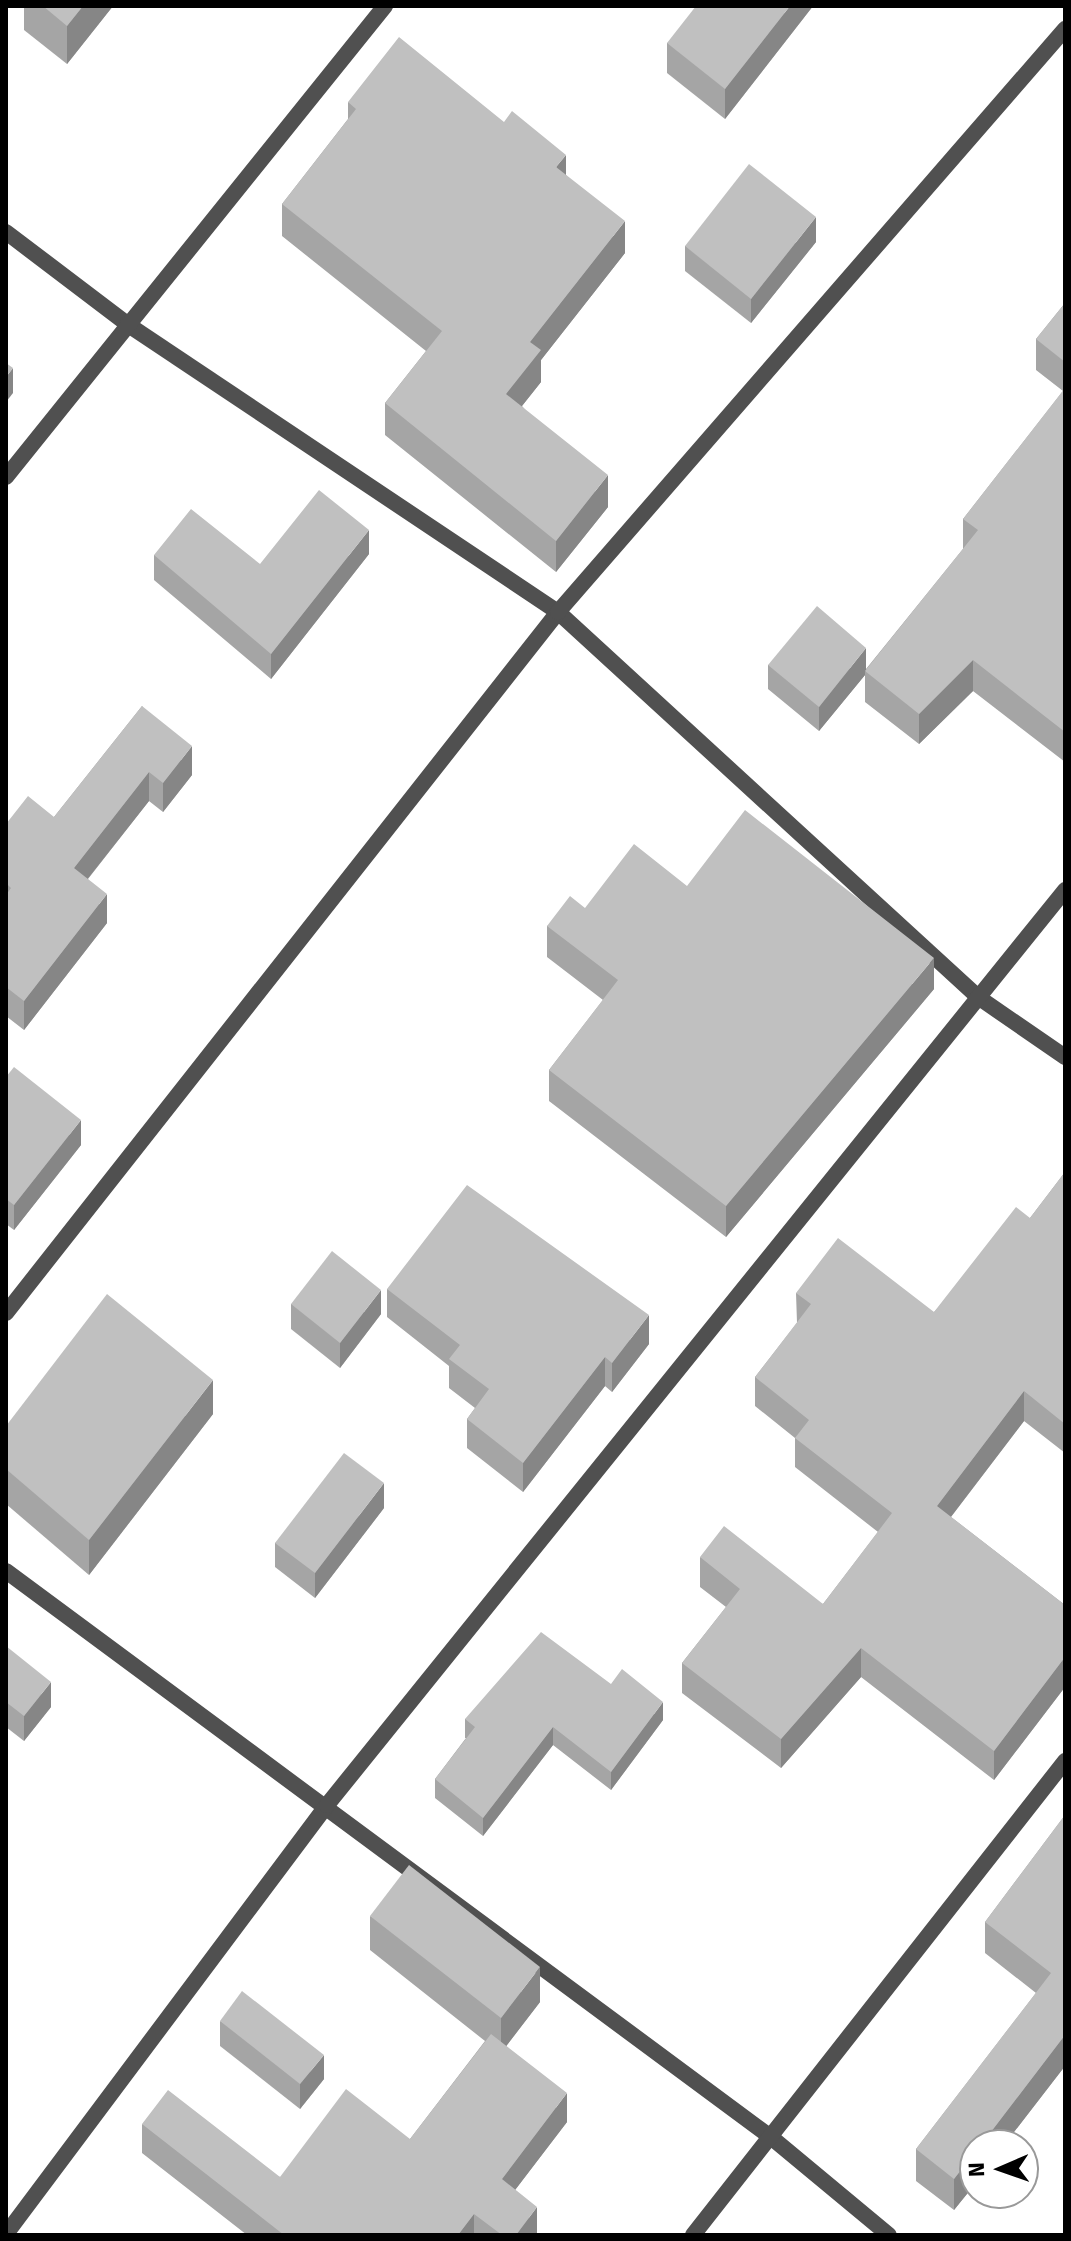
<!DOCTYPE html>
<style>
body{margin:0}
#map{position:relative;width:1071px;height:2241px;overflow:hidden;background:#fff;font-family:"Fira Sans",sans-serif}
div>[style]{position:absolute}
[style*='--x']{left:calc(var(--x)*1px);top:calc(var(--y)*1px);width:calc(var(--w)*1px);rotate:calc(var(--a)*1deg)}
.minor>*{height:16px;margin:-8px;padding:0 8px;transform-origin:8px;border-radius:8px;background:#505050}
.wall>*{inset:0;background:#a5a5a5}
.shaded-wall>*{inset:0;background:#868686}
.building>*{inset:0;background:#c0c0c0}
span{translate:-50% -50%;white-space:nowrap;text-align:center;line-height:1.15;-webkit-text-stroke:8px #fff;paint-order:stroke}
.frame{position:absolute;inset:0;border:8px solid #000;pointer-events:none}
.north{position:absolute;left:959px;top:2129px;width:80px;height:80px;box-sizing:border-box;background:#fff;border:2px solid #999;border-radius:50%;rotate:268deg;font-size:22px;font-weight:700;line-height:32px;text-align:center;color:#000}
.north::after{content:'';display:block;margin:auto;width:28px;height:36px;background:#000;clip-path:polygon(50% 0,100% 100%,50% 72%,0 100%)}
</style>
<div id="map">
<div class="minor">
<i style="--x:6;--y:232;--w:152;--a:37.2"></i>
<i style="--x:127;--y:324;--w:518;--a:33.75"></i>
<i style="--x:558;--y:612;--w:570;--a:42.51"></i>
<i style="--x:978;--y:997;--w:106;--a:34.6"></i>
<i style="--x:6;--y:477;--w:605;--a:-51.18"></i>
<i style="--x:6;--y:1313;--w:892;--a:-51.78"></i>
<i style="--x:558;--y:612;--w:773;--a:-48.99"></i>
<i style="--x:6;--y:1571;--w:953;--a:36.51"></i>
<i style="--x:772;--y:2138;--w:152;--a:39.7"></i>
<i style="--x:6;--y:2234;--w:536;--a:-53.19"></i>
<i style="--x:327;--y:1805;--w:1176;--a:-51.11"></i>
<i style="--x:693;--y:2235;--w:603;--a:-51.87"></i>
</div>
<div class="wall">
<i style="clip-path:polygon(24px 6px,113px 6px,67px 64px,24px 30px)"></i>
<i style="clip-path:polygon(813px 6px,725px 119px,667px 73px,667px 43px)"></i>
<i style="clip-path:polygon(348px 102px,566px 175px,625px 253px,541px 360px,541px 382px,522px 406px,608px 507px,556px 572px,385px 435px,385px 403px,426px 351px,282px 236px,282px 204px,348px 119px)"></i>
<i style="clip-path:polygon(816px 242px,751px 323px,685px 271px,685px 246px)"></i>
<i style="clip-path:polygon(1065px 303px,1065px 762px,973px 691px,919px 744px,865px 702px,865px 675px,819px 731px,768px 689px,768px 665px,866px 669px,963px 549px,963px 519px,1063px 391px,1036px 370px,1036px 339px)"></i>
<i style="clip-path:polygon(369px 554px,271px 679px,154px 580px,154px 555px,260px 564px)"></i>
<i style="clip-path:polygon(142px 706px,192px 775px,163px 812px,149px 801px,88px 879px,107px 923px,24px 1030px,6px 1016px,6px 824px,54px 817px)"></i>
<i style="clip-path:polygon(585px 908px,934px 989px,726px 1237px,549px 1101px,549px 1070px,603px 1000px,547px 957px,547px 926px)"></i>
<i style="clip-path:polygon(6px 1077px,81px 1145px,14px 1230px,6px 1224px)"></i>
<i style="clip-path:polygon(1065px 1172px,1065px 1453px,1024px 1421px,951px 1517px,1065px 1605px,1065px 1687px,994px 1780px,861px 1677px,781px 1768px,682px 1693px,682px 1663px,726px 1607px,700px 1587px,700px 1557px,823px 1604px,878px 1532px,795px 1467px,795px 1438px,755px 1406px,755px 1377px,797px 1323px,796px 1293px,934px 1312px,1030px 1218px)"></i>
<i style="clip-path:polygon(387px 1289px,649px 1344px,612px 1392px,605px 1386px,523px 1492px,467px 1448px,467px 1419px,475px 1408px,449px 1388px,449px 1366px,387px 1317px)"></i>
<i style="clip-path:polygon(291px 1304px,381px 1314px,340px 1368px,291px 1329px)"></i>
<i style="clip-path:polygon(213px 1414px,89px 1575px,6px 1504px,6px 1426px)"></i>
<i style="clip-path:polygon(384px 1508px,315px 1598px,275px 1567px,275px 1543px)"></i>
<i style="clip-path:polygon(6px 1646px,51px 1707px,24px 1741px,6px 1727px)"></i>
<i style="clip-path:polygon(611px 1684px,663px 1720px,611px 1790px,553px 1745px,483px 1836px,435px 1798px,435px 1779px,466px 1738px,465px 1738px,465px 1719px)"></i>
<i style="clip-path:polygon(1065px 1815px,1065px 2066px,1004px 2145px,975px 2145px,975px 2184px,954px 2210px,916px 2181px,916px 2149px,1036px 1993px,985px 1953px,985px 1922px)"></i>
<i style="clip-path:polygon(370px 1916px,540px 2002px,506px 2046px,567px 2122px,515px 2190px,537px 2235px,247px 2235px,142px 2153px,142px 2124px,280px 2177px,410px 2139px,485px 2041px,370px 1950px)"></i>
<i style="clip-path:polygon(220px 2021px,324px 2079px,300px 2109px,220px 2046px)"></i>
</div>
<div class="shaded-wall">
<i style="clip-path:polygon(83px 6px,113px 6px,67px 64px,67px 26px)"></i>
<i style="clip-path:polygon(790px 6px,813px 6px,725px 119px,725px 89px)"></i>
<i style="clip-path:polygon(566px 155px,566px 187px,556px 167px)"></i>
<i style="clip-path:polygon(816px 217px,816px 242px,751px 323px,751px 299px)"></i>
<i style="clip-path:polygon(625px 221px,625px 253px,541px 360px,541px 382px,506px 426px,506px 394px,530px 342px)"></i>
<i style="clip-path:polygon(13px 368px,13px 393px,6px 402px,6px 377px)"></i>
<i style="clip-path:polygon(608px 475px,608px 507px,556px 572px,556px 541px)"></i>
<i style="clip-path:polygon(369px 530px,369px 554px,271px 679px,271px 654px)"></i>
<i style="clip-path:polygon(866px 648px,866px 672px,865px 671px,865px 675px,819px 731px,819px 707px)"></i>
<i style="clip-path:polygon(973px 660px,973px 691px,919px 744px,919px 714px)"></i>
<i style="clip-path:polygon(192px 746px,192px 775px,163px 812px,163px 783px)"></i>
<i style="clip-path:polygon(149px 772px,149px 801px,74px 896px,74px 868px)"></i>
<i style="clip-path:polygon(107px 894px,107px 923px,24px 1030px,24px 1001px)"></i>
<i style="clip-path:polygon(934px 958px,934px 989px,726px 1237px,726px 1206px)"></i>
<i style="clip-path:polygon(81px 1120px,81px 1145px,14px 1230px,14px 1205px)"></i>
<i style="clip-path:polygon(381px 1290px,381px 1314px,340px 1368px,340px 1343px)"></i>
<i style="clip-path:polygon(649px 1315px,649px 1344px,612px 1392px,612px 1363px)"></i>
<i style="clip-path:polygon(605px 1357px,605px 1386px,523px 1492px,523px 1463px)"></i>
<i style="clip-path:polygon(213px 1380px,213px 1414px,89px 1575px,89px 1540px)"></i>
<i style="clip-path:polygon(1024px 1391px,1024px 1421px,937px 1535px,937px 1506px)"></i>
<i style="clip-path:polygon(384px 1483px,384px 1508px,315px 1598px,315px 1573px)"></i>
<i style="clip-path:polygon(861px 1648px,861px 1677px,781px 1768px,781px 1739px)"></i>
<i style="clip-path:polygon(1065px 1657px,1065px 1687px,994px 1780px,994px 1751px)"></i>
<i style="clip-path:polygon(51px 1682px,51px 1707px,24px 1741px,24px 1716px)"></i>
<i style="clip-path:polygon(663px 1702px,663px 1720px,611px 1790px,611px 1772px)"></i>
<i style="clip-path:polygon(553px 1727px,553px 1745px,483px 1836px,483px 1818px)"></i>
<i style="clip-path:polygon(540px 1967px,540px 2002px,501px 2053px,501px 2018px)"></i>
<i style="clip-path:polygon(1065px 2035px,1065px 2066px,1004px 2145px,981px 2145px)"></i>
<i style="clip-path:polygon(324px 2055px,324px 2079px,300px 2109px,300px 2084px)"></i>
<i style="clip-path:polygon(567px 2093px,567px 2122px,502px 2207px,502px 2179px)"></i>
<i style="clip-path:polygon(975px 2152px,975px 2184px,954px 2210px,954px 2179px)"></i>
<i style="clip-path:polygon(537px 2207px,537px 2235px,516px 2235px)"></i>
<i style="clip-path:polygon(474px 2214px,474px 2235px,458px 2235px)"></i>
</div>
<div class="building">
<i style="clip-path:polygon(43px 6px,83px 6px,67px 26px)"></i>
<i style="clip-path:polygon(696px 6px,790px 6px,725px 89px,667px 43px)"></i>
<i style="clip-path:polygon(399px 37px,504px 122px,512px 111px,566px 155px,556px 167px,625px 221px,530px 342px,541px 350px,506px 394px,608px 475px,556px 541px,385px 403px,442px 331px,282px 204px,356px 109px,348px 102px)"></i>
<i style="clip-path:polygon(749px 164px,816px 217px,751px 299px,685px 246px)"></i>
<i style="clip-path:polygon(1065px 303px,1065px 362px,1036px 339px)"></i>
<i style="clip-path:polygon(6px 363px,13px 368px,6px 377px)"></i>
<i style="clip-path:polygon(1065px 388px,1065px 732px,973px 660px,919px 714px,865px 671px,978px 530px,963px 519px)"></i>
<i style="clip-path:polygon(319px 490px,369px 530px,271px 654px,154px 555px,191px 509px,260px 564px)"></i>
<i style="clip-path:polygon(817px 606px,866px 648px,819px 707px,768px 665px)"></i>
<i style="clip-path:polygon(142px 706px,192px 746px,163px 783px,149px 772px,74px 868px,107px 894px,24px 1001px,6px 987px,6px 895px,11px 888px,6px 883px,6px 824px,28px 796px,54px 817px)"></i>
<i style="clip-path:polygon(745px 810px,934px 958px,726px 1206px,549px 1070px,618px 980px,547px 926px,570px 896px,585px 908px,634px 844px,687px 886px)"></i>
<i style="clip-path:polygon(14px 1067px,81px 1120px,14px 1205px,6px 1199px,6px 1077px)"></i>
<i style="clip-path:polygon(1065px 1172px,1065px 1424px,1024px 1391px,937px 1506px,1065px 1605px,1065px 1657px,994px 1751px,861px 1648px,781px 1739px,682px 1663px,740px 1589px,700px 1557px,724px 1526px,823px 1604px,892px 1513px,795px 1438px,809px 1420px,755px 1377px,811px 1304px,796px 1293px,838px 1238px,934px 1312px,1016px 1207px,1030px 1218px)"></i>
<i style="clip-path:polygon(467px 1185px,649px 1315px,612px 1363px,605px 1357px,523px 1463px,467px 1419px,489px 1389px,449px 1359px,460px 1345px,387px 1289px)"></i>
<i style="clip-path:polygon(332px 1251px,381px 1290px,340px 1343px,291px 1304px)"></i>
<i style="clip-path:polygon(107px 1294px,213px 1380px,89px 1540px,6px 1469px,6px 1426px)"></i>
<i style="clip-path:polygon(344px 1453px,384px 1483px,315px 1573px,275px 1543px)"></i>
<i style="clip-path:polygon(541px 1632px,611px 1684px,622px 1669px,663px 1702px,611px 1772px,553px 1727px,483px 1818px,435px 1779px,475px 1727px,465px 1719px)"></i>
<i style="clip-path:polygon(6px 1646px,51px 1682px,24px 1716px,6px 1702px)"></i>
<i style="clip-path:polygon(1065px 1815px,1065px 2035px,981px 2145px,975px 2145px,975px 2152px,954px 2179px,916px 2149px,1051px 1973px,985px 1922px)"></i>
<i style="clip-path:polygon(409px 1865px,540px 1967px,501px 2018px,370px 1916px)"></i>
<i style="clip-path:polygon(242px 1991px,324px 2055px,300px 2084px,220px 2021px)"></i>
<i style="clip-path:polygon(491px 2034px,567px 2093px,502px 2179px,537px 2207px,516px 2235px,502px 2235px,474px 2214px,458px 2235px,284px 2235px,142px 2124px,168px 2090px,280px 2177px,346px 2089px,410px 2139px)"></i>
</div>
<div class="frame"></div>
<div class="north">N</div>
</div>
